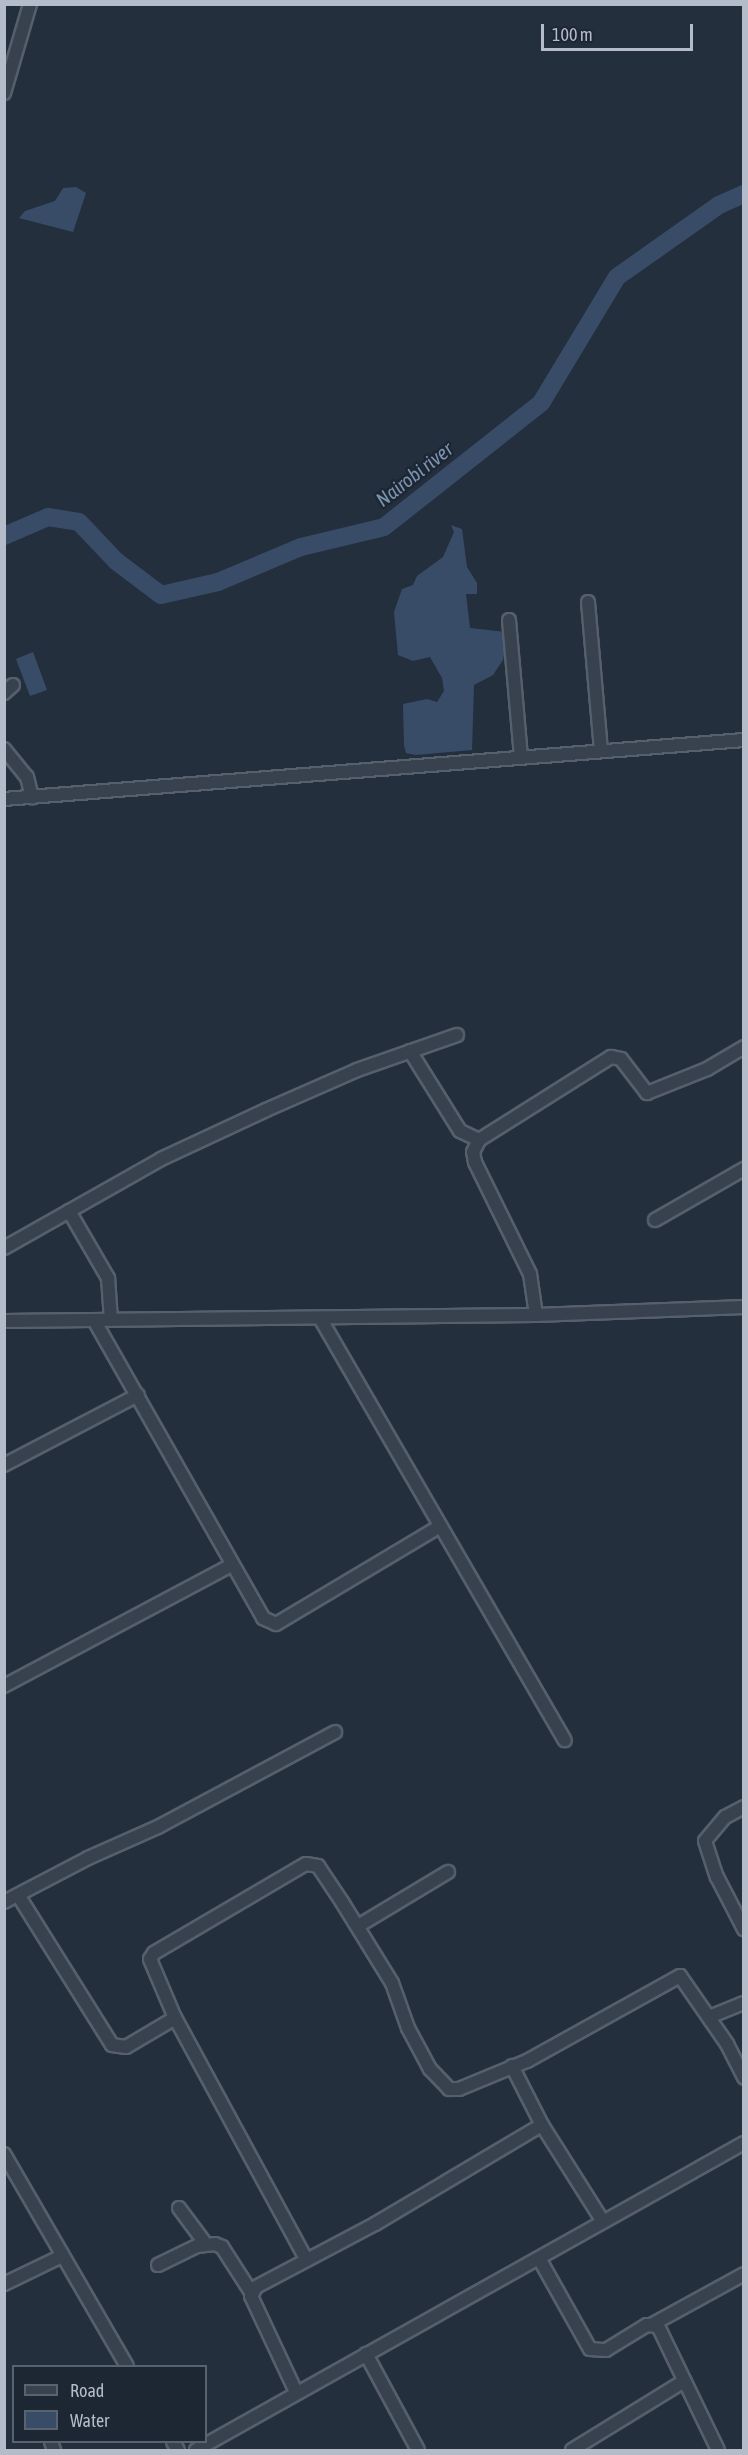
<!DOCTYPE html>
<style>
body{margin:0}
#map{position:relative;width:748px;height:2455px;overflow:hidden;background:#242f3e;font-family:"Asap Condensed",sans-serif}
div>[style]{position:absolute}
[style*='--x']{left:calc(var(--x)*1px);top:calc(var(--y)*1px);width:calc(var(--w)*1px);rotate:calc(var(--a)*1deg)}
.water>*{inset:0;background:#394c67}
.river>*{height:18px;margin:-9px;padding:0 9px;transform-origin:9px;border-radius:9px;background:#394c67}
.roads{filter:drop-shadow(2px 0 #565f6c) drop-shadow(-2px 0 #565f6c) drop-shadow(0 2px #565f6c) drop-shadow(0 -2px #565f6c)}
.minor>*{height:12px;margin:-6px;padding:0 6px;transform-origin:6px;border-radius:6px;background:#38414e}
span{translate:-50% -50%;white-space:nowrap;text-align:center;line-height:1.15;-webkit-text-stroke:5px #1d2633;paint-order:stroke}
.water-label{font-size:20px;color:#7c92b1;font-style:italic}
.frame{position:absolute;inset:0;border:6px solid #b4bcc9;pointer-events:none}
.legend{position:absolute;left:12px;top:2365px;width:195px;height:78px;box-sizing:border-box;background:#1d2633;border:2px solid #59626f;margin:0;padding:8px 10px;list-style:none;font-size:18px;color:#b4bcc9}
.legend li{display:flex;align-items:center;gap:12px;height:30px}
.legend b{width:30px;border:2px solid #59626f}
.scale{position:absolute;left:541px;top:24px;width:152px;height:27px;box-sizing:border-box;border:3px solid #b4bcc9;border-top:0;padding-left:8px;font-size:18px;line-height:21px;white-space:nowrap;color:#b4bcc9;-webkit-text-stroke:4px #1d2633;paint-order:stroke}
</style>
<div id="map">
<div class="water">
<i style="clip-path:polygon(76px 187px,86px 193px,73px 232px,19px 218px,25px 211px,55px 201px,63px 188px)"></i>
<i style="clip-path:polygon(451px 525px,462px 529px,467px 567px,477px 583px,477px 594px,466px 594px,470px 628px,506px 632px,508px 637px,503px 660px,493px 675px,474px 685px,472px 750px,416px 755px,406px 753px,404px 745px,403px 704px,427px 699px,437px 702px,444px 691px,442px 678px,430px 657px,413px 661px,398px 655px,394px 612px,402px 589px,413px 585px,417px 576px,443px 557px,454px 532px)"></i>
<i style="clip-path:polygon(33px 652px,47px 690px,30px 696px,16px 659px)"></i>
</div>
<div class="river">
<i style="--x:4;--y:536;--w:48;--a:-23.4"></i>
<i style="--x:48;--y:517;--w:31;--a:9"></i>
<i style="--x:79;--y:522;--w:54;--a:46.5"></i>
<i style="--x:116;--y:561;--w:56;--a:37.1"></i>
<i style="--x:161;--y:595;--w:58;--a:-12.8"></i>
<i style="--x:218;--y:582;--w:90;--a:-22.9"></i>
<i style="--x:301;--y:547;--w:85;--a:-13.5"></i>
<i style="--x:384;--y:527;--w:200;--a:-38.3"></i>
<i style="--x:541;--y:403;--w:147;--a:-58.9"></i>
<i style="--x:617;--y:277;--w:125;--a:-35.2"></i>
<i style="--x:719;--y:205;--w:27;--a:-24"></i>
</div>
<div class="roads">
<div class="minor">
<i style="--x:4;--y:93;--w:93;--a:-73.7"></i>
<i style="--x:588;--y:602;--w:149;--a:85"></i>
<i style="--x:509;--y:620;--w:138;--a:85"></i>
<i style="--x:4;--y:693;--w:12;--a:-42"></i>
<i style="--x:4;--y:749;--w:36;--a:51"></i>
<i style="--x:27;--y:777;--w:21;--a:76"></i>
<i style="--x:4;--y:799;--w:742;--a:-4.56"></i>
<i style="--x:410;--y:1051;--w:94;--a:58"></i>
<i style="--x:460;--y:1131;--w:21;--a:25"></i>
<i style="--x:69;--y:1211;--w:78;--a:59.8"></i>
<i style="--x:108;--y:1278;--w:42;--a:85.9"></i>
<i style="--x:655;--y:1220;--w:103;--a:-29.8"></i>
<i style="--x:4;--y:1248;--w:180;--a:-29.5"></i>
<i style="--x:161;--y:1159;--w:116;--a:-25"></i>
<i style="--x:266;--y:1110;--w:99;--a:-23.7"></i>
<i style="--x:357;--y:1070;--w:106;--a:-19.3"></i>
<i style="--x:536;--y:1315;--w:41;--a:-98.3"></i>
<i style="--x:530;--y:1274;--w:125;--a:-116.2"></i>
<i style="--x:475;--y:1162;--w:10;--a:-101"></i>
<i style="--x:473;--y:1152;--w:13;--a:-63"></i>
<i style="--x:479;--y:1140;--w:156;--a:-32.2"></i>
<i style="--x:611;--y:1057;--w:10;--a:11"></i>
<i style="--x:621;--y:1059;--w:43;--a:52.6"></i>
<i style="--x:647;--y:1093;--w:65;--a:-21.8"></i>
<i style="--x:707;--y:1069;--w:43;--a:-30.7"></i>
<i style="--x:320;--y:1318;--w:488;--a:59.9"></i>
<i style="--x:94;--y:1320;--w:343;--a:60.4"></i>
<i style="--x:263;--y:1618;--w:14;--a:25"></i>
<i style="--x:276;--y:1624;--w:190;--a:-30.8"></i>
<i style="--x:4;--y:1321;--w:532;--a:-0.65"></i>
<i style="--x:536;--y:1315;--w:208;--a:-2.2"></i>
<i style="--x:4;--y:1465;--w:151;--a:-27.6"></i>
<i style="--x:4;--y:1686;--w:256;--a:-28"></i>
<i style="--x:744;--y:1807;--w:21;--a:152"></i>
<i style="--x:725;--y:1817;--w:31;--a:130"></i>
<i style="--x:705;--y:1841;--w:38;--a:72"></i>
<i style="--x:717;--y:1877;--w:59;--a:62.6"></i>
<i style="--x:18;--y:1895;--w:177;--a:57.9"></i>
<i style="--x:112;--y:2045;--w:14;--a:8"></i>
<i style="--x:126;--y:2047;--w:57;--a:-30.6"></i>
<i style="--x:4;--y:1902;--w:95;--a:-27.6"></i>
<i style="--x:88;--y:1858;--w:77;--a:-23.9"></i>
<i style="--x:158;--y:1827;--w:201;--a:-28.2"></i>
<i style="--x:358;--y:1926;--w:105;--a:-31"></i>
<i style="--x:709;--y:2017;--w:38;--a:-22"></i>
<i style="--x:512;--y:2066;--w:66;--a:63"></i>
<i style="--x:4;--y:2154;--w:245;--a:59.9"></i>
<i style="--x:179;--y:2208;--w:44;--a:53.4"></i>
<i style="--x:306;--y:2259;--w:274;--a:-118.5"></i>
<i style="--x:175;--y:2018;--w:64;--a:-113"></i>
<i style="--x:150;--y:1959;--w:7;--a:-56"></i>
<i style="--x:154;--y:1953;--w:176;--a:-30.4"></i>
<i style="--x:306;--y:1864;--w:12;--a:9"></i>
<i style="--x:318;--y:1866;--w:43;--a:56.3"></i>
<i style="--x:342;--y:1902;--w:95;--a:58.3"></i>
<i style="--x:392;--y:1983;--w:48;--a:70.4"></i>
<i style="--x:408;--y:2028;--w:47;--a:61.8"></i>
<i style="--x:430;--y:2069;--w:28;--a:46"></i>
<i style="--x:449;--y:2089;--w:10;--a:0"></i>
<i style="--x:459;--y:2089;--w:74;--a:-22.4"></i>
<i style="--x:527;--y:2061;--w:175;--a:-29.1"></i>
<i style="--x:680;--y:1976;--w:83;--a:55.3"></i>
<i style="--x:727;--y:2044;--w:38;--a:63"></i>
<i style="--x:540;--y:2260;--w:102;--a:60.7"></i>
<i style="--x:590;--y:2349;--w:16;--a:4"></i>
<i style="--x:606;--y:2350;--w:48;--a:-31.4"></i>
<i style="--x:647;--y:2325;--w:11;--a:5"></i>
<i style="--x:658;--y:2326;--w:138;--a:64.2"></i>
<i style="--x:158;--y:2265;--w:43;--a:-26"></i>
<i style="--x:197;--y:2246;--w:18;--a:-6"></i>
<i style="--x:215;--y:2244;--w:8;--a:23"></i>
<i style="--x:222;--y:2247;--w:54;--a:57.2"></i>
<i style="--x:4;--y:2284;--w:64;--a:-25.8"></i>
<i style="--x:653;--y:2324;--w:104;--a:-28.8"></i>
<i style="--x:366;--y:2354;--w:109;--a:61.6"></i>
<i style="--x:296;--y:2392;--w:106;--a:-115.1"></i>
<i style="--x:251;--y:2296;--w:10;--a:-61"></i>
<i style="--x:256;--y:2287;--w:135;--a:-27.9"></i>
<i style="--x:375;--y:2224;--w:194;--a:-30.7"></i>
<i style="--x:542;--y:2125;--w:112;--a:57.7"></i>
<i style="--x:51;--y:2442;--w:9;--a:69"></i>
<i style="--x:173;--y:2442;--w:9;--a:58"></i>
<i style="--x:196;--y:2450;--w:628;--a:-29.26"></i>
<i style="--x:572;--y:2450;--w:132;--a:-31.6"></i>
</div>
</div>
<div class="water-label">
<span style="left:414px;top:474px;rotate:-38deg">Nairobi river</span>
</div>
<div class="frame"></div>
<ul class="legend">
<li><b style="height:8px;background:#38414e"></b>Road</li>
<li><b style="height:16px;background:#394c67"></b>Water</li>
</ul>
<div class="scale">100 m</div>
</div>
